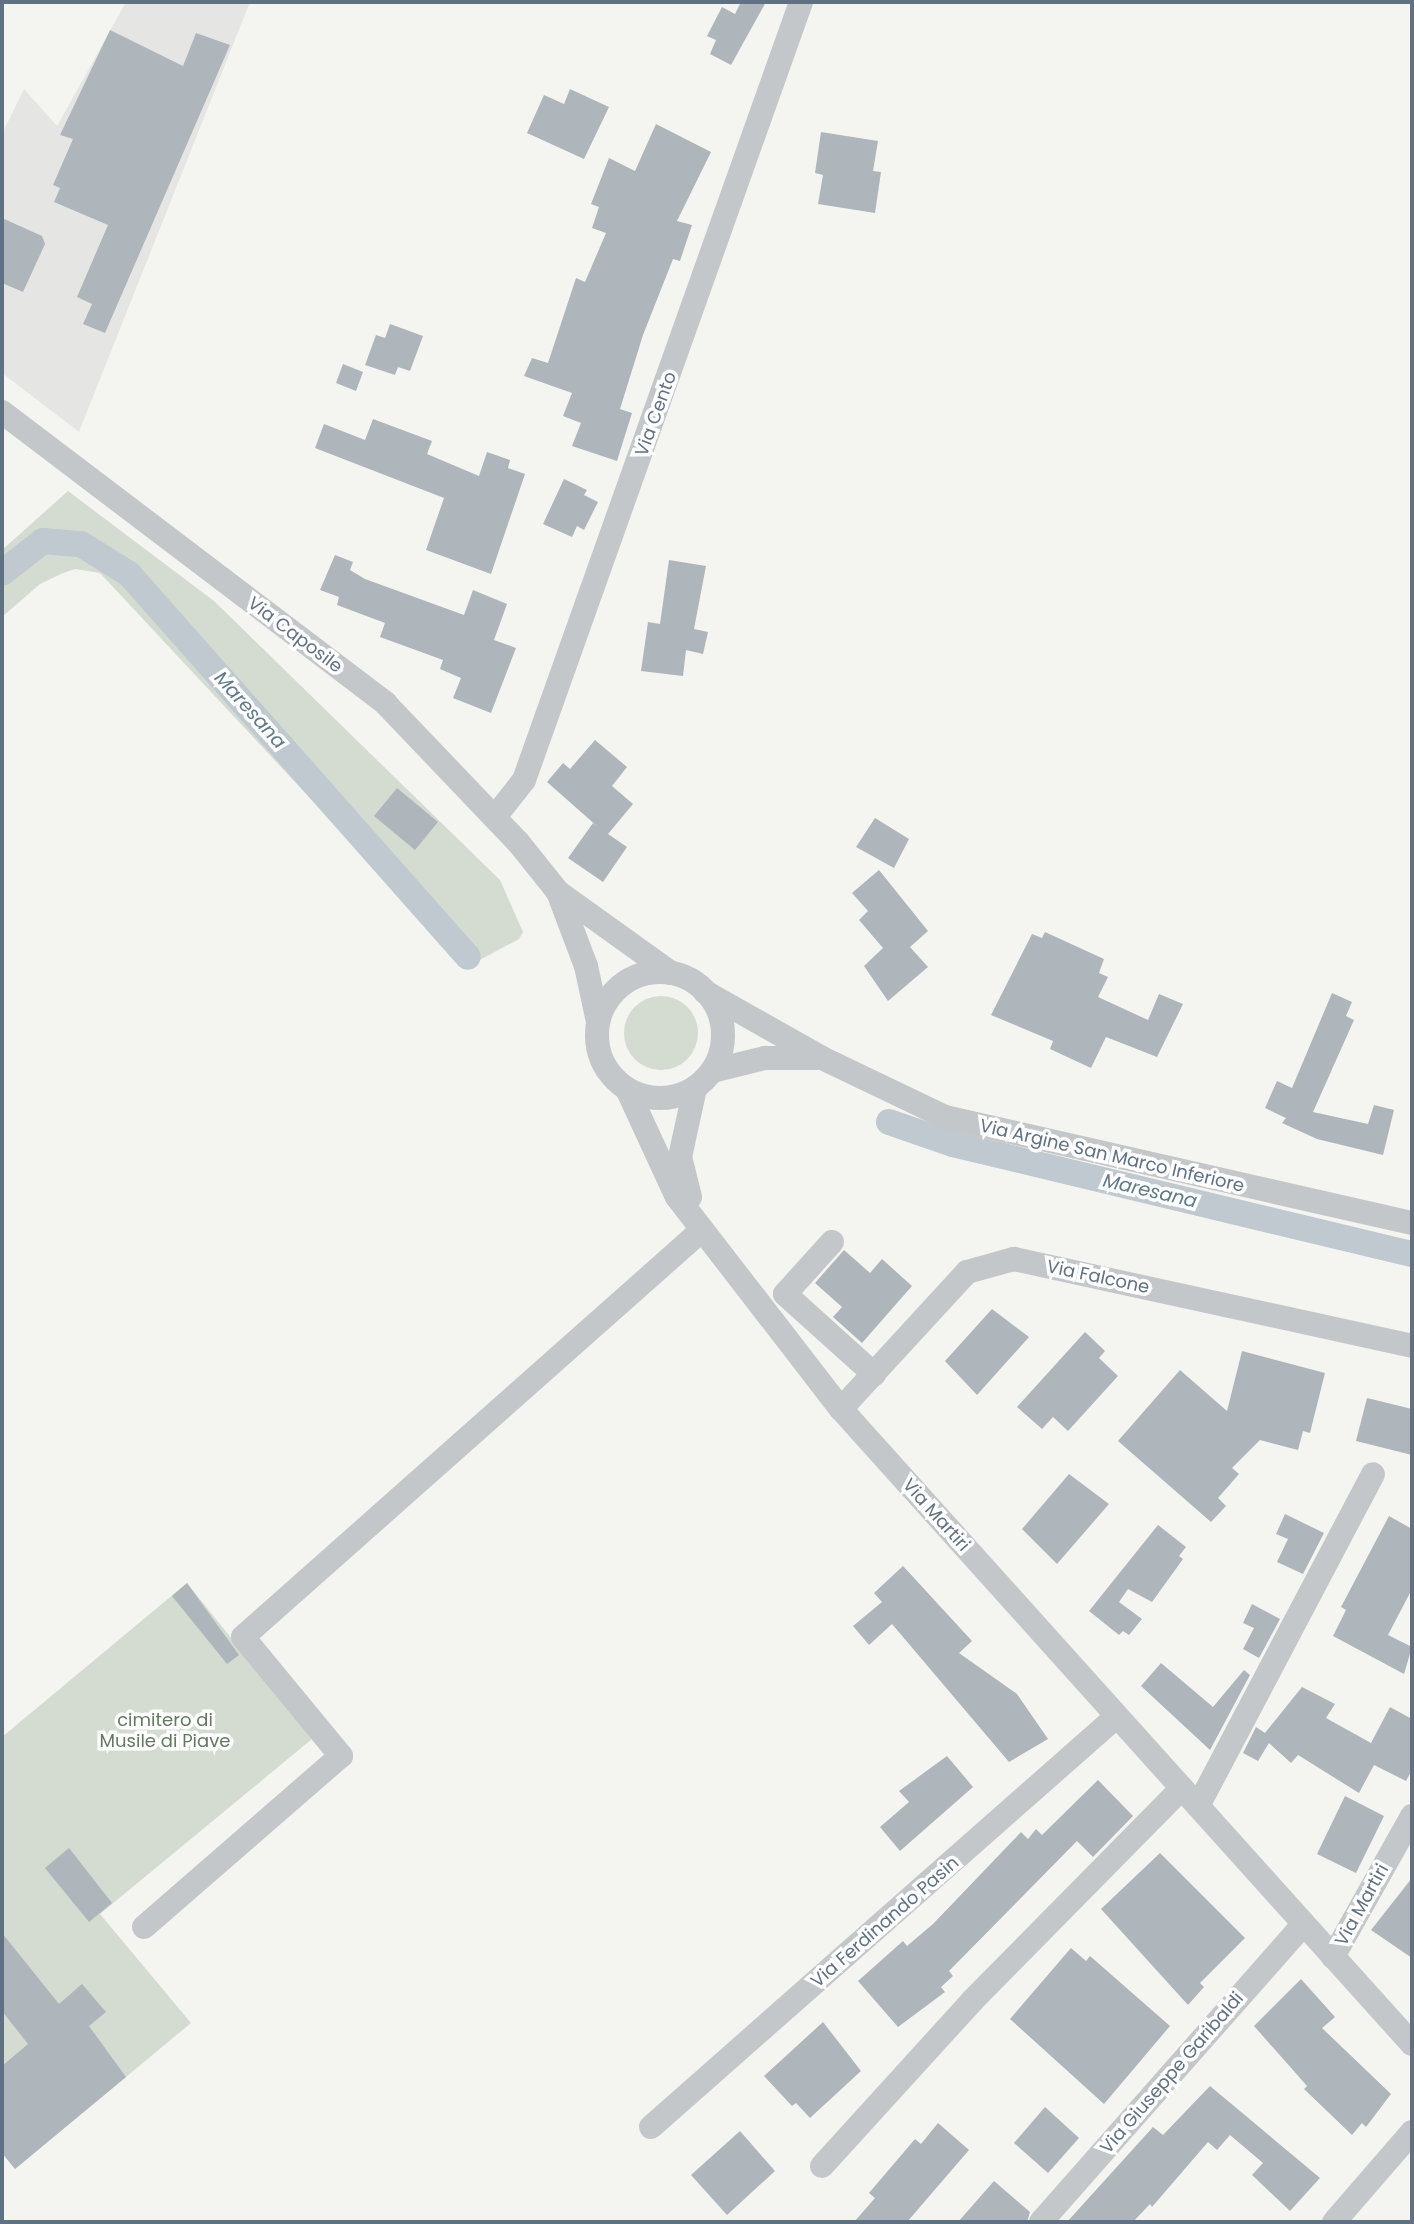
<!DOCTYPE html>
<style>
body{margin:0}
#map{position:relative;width:1414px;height:2224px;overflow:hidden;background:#f4f5f0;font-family:Poppins,sans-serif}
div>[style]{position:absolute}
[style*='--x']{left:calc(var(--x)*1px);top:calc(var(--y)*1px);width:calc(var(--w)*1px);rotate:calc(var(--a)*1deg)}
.built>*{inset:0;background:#e5e6e4}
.green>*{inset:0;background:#d4dcd1}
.round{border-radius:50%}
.canal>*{height:26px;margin:-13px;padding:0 13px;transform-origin:13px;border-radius:13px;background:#bfc9cf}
.building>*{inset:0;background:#aeb5bb}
.minor>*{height:24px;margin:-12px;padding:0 12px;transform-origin:12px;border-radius:12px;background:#c3c7ca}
.minor>.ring{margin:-12px;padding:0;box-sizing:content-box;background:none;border:24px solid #c3c7ca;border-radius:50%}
span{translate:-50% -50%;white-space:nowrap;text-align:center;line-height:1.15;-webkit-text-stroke:7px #fff;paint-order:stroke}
.street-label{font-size:18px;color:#617184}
.park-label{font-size:18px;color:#637a60}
.water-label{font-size:19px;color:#617a88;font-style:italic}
.frame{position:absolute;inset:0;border:4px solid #617184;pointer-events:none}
</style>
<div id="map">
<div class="built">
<i style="clip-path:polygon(126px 2px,250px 2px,79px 432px,2px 373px,2px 134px,24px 89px,57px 126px)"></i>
</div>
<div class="green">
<i style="clip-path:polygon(68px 491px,214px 601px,500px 880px,523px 932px,519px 939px,476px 962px,460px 959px,100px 573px,75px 569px,61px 574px,40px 584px,2px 617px,2px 550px)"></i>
<i class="round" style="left:624px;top:996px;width:74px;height:74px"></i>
<i style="clip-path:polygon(187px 1583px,312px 1739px,100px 1914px,191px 2023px,15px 2169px,2px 2153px,2px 1737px)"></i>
</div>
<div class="canal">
<i style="--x:2;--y:573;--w:52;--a:-38"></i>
<i style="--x:43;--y:541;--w:38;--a:5"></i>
<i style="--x:81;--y:544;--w:57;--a:32"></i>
<i style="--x:129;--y:574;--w:511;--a:48.49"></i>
<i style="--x:889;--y:1122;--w:68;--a:19"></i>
<i style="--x:953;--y:1144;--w:472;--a:13.5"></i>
</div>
<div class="building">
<i style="clip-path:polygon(741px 2px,766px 2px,731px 65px,710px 54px,716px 40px,707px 36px,722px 7px,735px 14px)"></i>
<i style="clip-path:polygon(110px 30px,183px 66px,196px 33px,230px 45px,105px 333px,83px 324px,92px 304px,77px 297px,108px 225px,54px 202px,60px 188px,53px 185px,73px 139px,60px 135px)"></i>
<i style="clip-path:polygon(570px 89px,609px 107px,584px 159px,527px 133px,544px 95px,564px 104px)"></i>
<i style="clip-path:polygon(656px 124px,711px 152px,677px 221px,692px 225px,680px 261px,673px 259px,643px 335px,620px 409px,632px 413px,617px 461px,572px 446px,581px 423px,563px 416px,572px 393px,524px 376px,532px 358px,548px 363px,576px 278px,585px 282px,606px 233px,592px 228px,599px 207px,591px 204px,609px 158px,635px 171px)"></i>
<i style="clip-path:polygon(821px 132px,878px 141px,873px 171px,881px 172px,875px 213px,818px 204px,823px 175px,815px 173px)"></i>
<i style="clip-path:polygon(2px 218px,42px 236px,45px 244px,23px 292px,2px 283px)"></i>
<i style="clip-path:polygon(390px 324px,423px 336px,410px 371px,398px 367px,395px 375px,365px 365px,376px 335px,385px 338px)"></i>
<i style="clip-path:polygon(343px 364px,363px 372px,356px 391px,336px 383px)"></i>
<i style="clip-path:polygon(373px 419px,432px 441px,427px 454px,479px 476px,487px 452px,510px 460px,508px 468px,525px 474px,491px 574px,426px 550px,444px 498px,315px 448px,324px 424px,365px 440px)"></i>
<i style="clip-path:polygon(564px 479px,587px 490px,584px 495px,598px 502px,584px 530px,577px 526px,572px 537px,543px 524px)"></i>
<i style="clip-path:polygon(335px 555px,353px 562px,350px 570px,365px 579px,464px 615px,473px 590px,507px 604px,494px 640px,516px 648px,491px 713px,453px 698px,461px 678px,440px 669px,443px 660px,380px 637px,385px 623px,337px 605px,339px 597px,320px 590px)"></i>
<i style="clip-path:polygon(669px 560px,706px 566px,694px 629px,708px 632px,703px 654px,686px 650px,683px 676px,641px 671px,648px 622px,660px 624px)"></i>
<i style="clip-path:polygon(595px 740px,627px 767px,612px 786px,633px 804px,608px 834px,627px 847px,603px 882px,568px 858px,593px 823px,598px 827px,547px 782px,563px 763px,570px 769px)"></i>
<i style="clip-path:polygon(397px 788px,438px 822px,415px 850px,374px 816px)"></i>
<i style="clip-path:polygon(875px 818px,909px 839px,894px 868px,856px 847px)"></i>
<i style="clip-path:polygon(879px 870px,928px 931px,910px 947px,928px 967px,888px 1001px,864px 966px,883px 948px,859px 920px,868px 911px,852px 893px)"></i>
<i style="clip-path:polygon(1045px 932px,1104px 959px,1099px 973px,1108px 977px,1098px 997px,1148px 1020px,1159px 994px,1183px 1004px,1157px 1057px,1106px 1037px,1091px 1068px,1050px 1049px,1053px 1041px,991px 1015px,1032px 934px,1042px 938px)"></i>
<i style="clip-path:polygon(1332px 993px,1352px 1002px,1346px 1016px,1354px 1020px,1313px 1112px,1368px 1124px,1374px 1105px,1394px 1110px,1383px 1155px,1317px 1139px,1282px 1123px,1286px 1118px,1265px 1108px,1277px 1081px,1292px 1088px)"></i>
<i style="clip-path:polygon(844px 1250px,870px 1273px,882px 1259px,912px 1286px,862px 1343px,833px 1317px,842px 1307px,815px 1283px)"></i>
<i style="clip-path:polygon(992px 1309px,1029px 1337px,977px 1395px,945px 1361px)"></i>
<i style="clip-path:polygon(1085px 1332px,1105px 1351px,1099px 1358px,1118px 1376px,1068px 1431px,1053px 1417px,1042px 1429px,1017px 1407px)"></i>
<i style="clip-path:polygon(1242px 1351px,1325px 1373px,1310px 1433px,1303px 1431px,1298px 1450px,1260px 1440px,1232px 1468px,1239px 1474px,1218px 1498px,1226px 1506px,1211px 1522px,1118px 1441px,1180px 1370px,1227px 1411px)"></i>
<i style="clip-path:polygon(1367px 1398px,1412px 1409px,1412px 1455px,1356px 1441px)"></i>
<i style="clip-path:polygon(1069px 1474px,1109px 1504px,1057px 1564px,1022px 1529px)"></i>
<i style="clip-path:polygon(1285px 1514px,1324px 1533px,1303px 1574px,1277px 1562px,1288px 1539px,1276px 1534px)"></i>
<i style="clip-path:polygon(1389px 1516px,1412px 1529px,1412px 1589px,1388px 1635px,1412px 1647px,1404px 1674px,1333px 1636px,1346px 1610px,1341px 1607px)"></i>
<i style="clip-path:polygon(1158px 1525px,1186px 1547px,1179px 1556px,1183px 1559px,1152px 1602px,1128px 1589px,1119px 1602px,1142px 1619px,1129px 1635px,1123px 1631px,1119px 1635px,1089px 1611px)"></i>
<i style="clip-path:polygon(903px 1566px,972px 1641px,959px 1653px,1017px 1694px,1048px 1739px,1009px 1762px,892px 1624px,869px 1645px,853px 1626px,882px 1602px,874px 1593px)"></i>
<i style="clip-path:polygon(187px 1583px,239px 1655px,227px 1664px,172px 1596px)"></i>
<i style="clip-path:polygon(1252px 1604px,1280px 1619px,1259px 1658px,1243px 1649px,1254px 1628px,1243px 1623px)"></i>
<i style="clip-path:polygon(1161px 1663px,1213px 1707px,1244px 1670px,1250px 1675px,1210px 1750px,1141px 1686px)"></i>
<i style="clip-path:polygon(1302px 1687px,1335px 1704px,1326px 1718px,1371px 1743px,1390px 1707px,1412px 1719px,1412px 1770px,1406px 1781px,1374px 1765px,1359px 1793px,1298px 1755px,1291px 1763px,1269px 1743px,1258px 1761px,1243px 1753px,1256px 1727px,1265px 1733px)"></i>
<i style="clip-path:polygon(947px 1756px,973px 1787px,900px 1851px,880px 1827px,909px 1802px,899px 1791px)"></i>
<i style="clip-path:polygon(1098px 1780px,1133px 1816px,1093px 1857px,1077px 1841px,949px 1971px,953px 1976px,941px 1987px,945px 1992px,898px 2027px,858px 1981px,903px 1941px,907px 1946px,933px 1924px,1021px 1832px,1028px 1839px,1036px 1829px,1042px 1835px)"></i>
<i style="clip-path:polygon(1345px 1796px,1384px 1816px,1356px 1873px,1317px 1854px)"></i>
<i style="clip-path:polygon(69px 1848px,112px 1903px,89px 1922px,45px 1868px)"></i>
<i style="clip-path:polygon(1160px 1853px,1245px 1938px,1200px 1983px,1204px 1987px,1188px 2005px,1101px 1909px)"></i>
<i style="clip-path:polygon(1412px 1878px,1412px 1958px,1371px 1930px)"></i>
<i style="clip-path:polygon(2px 1933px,59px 2004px,82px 1984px,106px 2012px,89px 2026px,126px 2077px,15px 2169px,2px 2153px,2px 2066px,28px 2044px,2px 2011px)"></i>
<i style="clip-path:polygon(1071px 1948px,1086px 1961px,1090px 1956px,1170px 2026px,1104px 2104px,1010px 2019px)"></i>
<i style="clip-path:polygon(1301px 1979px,1335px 2017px,1322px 2028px,1391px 2094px,1366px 2127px,1362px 2123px,1352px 2135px,1304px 2089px,1307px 2086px,1254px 2026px)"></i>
<i style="clip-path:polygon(823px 2022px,861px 2071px,810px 2118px,796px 2103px,792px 2106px,764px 2076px)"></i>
<i style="clip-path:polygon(1210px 2086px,1320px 2178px,1290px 2211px,1252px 2175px,1263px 2163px,1230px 2135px,1217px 2150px,1208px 2142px,1152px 2207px,1150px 2204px,1133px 2222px,1067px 2222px,1153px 2127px,1163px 2135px)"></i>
<i style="clip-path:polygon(1045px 2107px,1079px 2138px,1048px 2173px,1014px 2143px)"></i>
<i style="clip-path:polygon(938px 2123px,969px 2150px,907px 2222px,854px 2222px,875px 2198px,869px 2193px,915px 2139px,921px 2144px)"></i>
<i style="clip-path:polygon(740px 2131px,775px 2171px,727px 2215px,691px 2175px)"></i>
<i style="clip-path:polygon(994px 2181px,1030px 2212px,1027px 2222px,958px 2222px)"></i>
</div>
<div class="minor">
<i style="--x:2;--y:412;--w:482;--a:37.2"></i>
<i style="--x:386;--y:704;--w:191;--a:46.3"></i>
<i style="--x:518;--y:842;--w:64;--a:51.3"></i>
<i style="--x:558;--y:892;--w:139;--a:35.6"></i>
<i style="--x:495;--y:817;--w:47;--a:-51.9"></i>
<i style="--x:524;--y:780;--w:826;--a:-70.4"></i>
<i style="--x:558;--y:892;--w:79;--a:69.3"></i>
<i style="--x:586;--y:966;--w:57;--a:77.9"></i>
<i class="ring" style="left:597px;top:972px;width:102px;height:102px"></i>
<i style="--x:705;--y:992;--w:134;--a:29.4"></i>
<i style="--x:822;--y:1058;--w:136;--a:25.6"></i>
<i style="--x:945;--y:1117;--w:479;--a:12.8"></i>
<i style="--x:712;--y:1071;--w:55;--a:-13.8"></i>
<i style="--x:765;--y:1058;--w:53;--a:0"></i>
<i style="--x:627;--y:1089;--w:119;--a:65.2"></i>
<i style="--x:677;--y:1197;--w:268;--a:52.3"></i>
<i style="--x:841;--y:1409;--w:854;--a:48.04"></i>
<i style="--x:690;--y:1197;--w:41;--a:-104"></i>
<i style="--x:680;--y:1157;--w:71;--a:-77.7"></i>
<i style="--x:832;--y:1242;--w:70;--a:132.1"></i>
<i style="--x:785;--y:1294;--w:120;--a:42"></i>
<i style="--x:841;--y:1409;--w:186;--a:-47.4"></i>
<i style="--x:967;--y:1272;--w:49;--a:-15.5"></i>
<i style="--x:1014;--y:1259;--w:407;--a:12.3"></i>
<i style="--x:1198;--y:1806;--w:375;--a:-62.2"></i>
<i style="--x:144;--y:1927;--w:261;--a:-41"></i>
<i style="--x:341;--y:1756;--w:154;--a:-129.5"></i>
<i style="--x:243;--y:1637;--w:613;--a:-41.56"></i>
<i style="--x:1333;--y:1957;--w:162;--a:-60.7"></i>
<i style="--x:651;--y:2127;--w:621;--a:-41.41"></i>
<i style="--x:822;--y:2166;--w:223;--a:-47.7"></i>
<i style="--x:972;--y:2001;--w:299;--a:-45.4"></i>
<i style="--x:1041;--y:2222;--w:397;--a:-48.6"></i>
<i style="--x:1334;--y:2222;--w:119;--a:-49.1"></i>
</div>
<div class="street-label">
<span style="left:656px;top:414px;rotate:-70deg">Via Cento</span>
<span style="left:295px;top:635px;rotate:37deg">Via Caposile</span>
<span style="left:1112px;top:1156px;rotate:13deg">Via Argine San Marco Inferiore</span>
<span style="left:1098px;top:1277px;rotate:12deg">Via Falcone</span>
<span style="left:936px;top:1515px;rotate:48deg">Via Martiri</span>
<span style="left:1362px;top:1905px;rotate:-61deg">Via Martiri</span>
<span style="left:885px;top:1922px;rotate:-41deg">Via Ferdinando Pasin</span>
<span style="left:1172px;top:2073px;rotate:-49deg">Via Giuseppe Garibaldi</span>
</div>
<div class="park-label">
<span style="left:165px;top:1731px">cimitero di<br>Musile di Piave</span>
</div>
<div class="water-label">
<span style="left:250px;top:710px;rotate:48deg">Maresana</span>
<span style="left:1150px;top:1191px;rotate:13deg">Maresana</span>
</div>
<div class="frame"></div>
</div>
